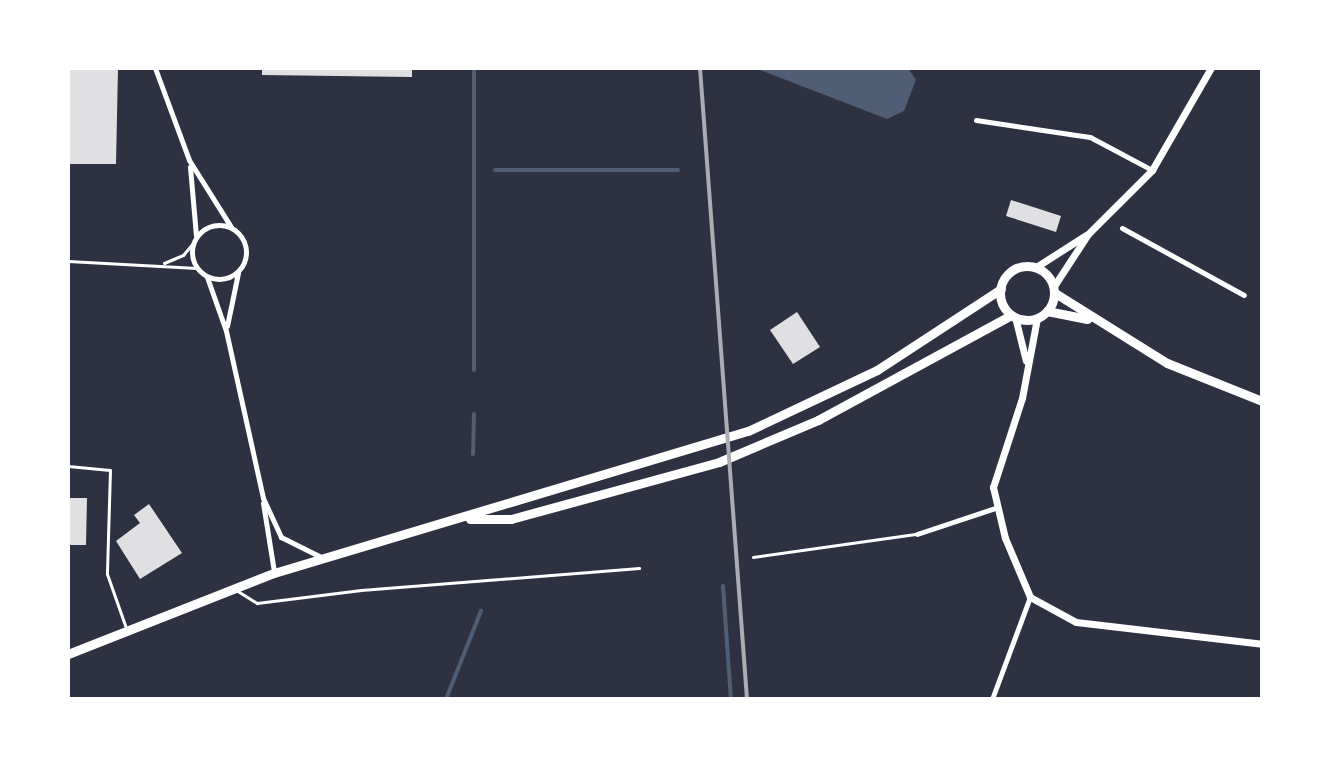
<!DOCTYPE html>
<style>
body{margin:0}
#map{position:relative;width:1330px;height:767px;overflow:hidden;background:#2d3142;font-family:"Public Sans",sans-serif}
div>[style]{position:absolute}
[style*='--x']{left:calc(var(--x)*1px);top:calc(var(--y)*1px);width:calc(var(--w)*1px);rotate:calc(var(--a)*1deg)}
.water>*{inset:0;background:#4f5d75}
.stream>*{height:4px;margin:-2px;padding:0 2px;transform-origin:2px;border-radius:2px;background:#4f5d75}
.building>*{inset:0;background:#e0e0e3}
.service>*{height:3px;margin:-1.5px;padding:0 1.5px;transform-origin:1.5px;border-radius:1.5px;background:#fff}
.minor>*{height:5px;margin:-2.5px;padding:0 2.5px;transform-origin:2.5px;border-radius:2.5px;background:#fff}
.minor>.ring{margin:-2.5px;padding:0;box-sizing:content-box;background:none;border:5px solid #fff;border-radius:50%}
.tertiary>*{height:7px;margin:-3.5px;padding:0 3.5px;transform-origin:3.5px;border-radius:3.5px;background:#fff}
.secondary>*{height:7px;margin:-3.5px;padding:0 3.5px;transform-origin:3.5px;border-radius:3.5px;background:#fff}
.trunk>*{height:9px;margin:-4.5px;padding:0 4.5px;transform-origin:4.5px;border-radius:4.5px;background:#fff}
.trunk>.ring{margin:-4.5px;padding:0;box-sizing:content-box;background:none;border:9px solid #fff;border-radius:50%}
.rail>*{height:4px;margin:-2px;padding:0 2px;transform-origin:2px;border-radius:2px;background:#abadb3}
span{translate:-50% -50%;white-space:nowrap;text-align:center;line-height:1.15;-webkit-text-stroke:8px #fff;paint-order:stroke}
.frame{position:absolute;inset:0;border:70px solid #fff;pointer-events:none}
</style>
<div id="map">
<div class="water">
<i style="clip-path:polygon(755px 68px,908px 68px,916px 80px,904px 111px,887px 119px)"></i>
</div>
<div class="stream">
<i style="--x:474;--y:68;--w:302;--a:90"></i>
<i style="--x:495;--y:170;--w:183;--a:0"></i>
<i style="--x:473;--y:454;--w:40;--a:-88.6"></i>
<i style="--x:723;--y:586;--w:113;--a:86"></i>
<i style="--x:446;--y:699;--w:95;--a:-68.3"></i>
</div>
<div class="building">
<i style="clip-path:polygon(68px 68px,118px 68px,116px 164px,68px 164px)"></i>
<i style="clip-path:polygon(262px 68px,412px 68px,412px 77px,262px 75px)"></i>
<i style="clip-path:polygon(1011px 200px,1061px 216px,1056px 232px,1006px 216px)"></i>
<i style="clip-path:polygon(797px 312px,820px 347px,793px 364px,770px 330px)"></i>
<i style="clip-path:polygon(68px 498px,87px 498px,86px 545px,68px 545px)"></i>
<i style="clip-path:polygon(149px 504px,182px 553px,140px 579px,116px 541px,140px 523px,134px 515px)"></i>
</div>
<div class="service">
<i style="--x:68;--y:261;--w:129;--a:3.1"></i>
<i style="--x:164;--y:263;--w:21;--a:-23"></i>
<i style="--x:183;--y:255;--w:16;--a:-50"></i>
<i style="--x:68;--y:466;--w:42;--a:5.4"></i>
<i style="--x:110;--y:470;--w:104;--a:91.7"></i>
<i style="--x:107;--y:574;--w:57;--a:70.6"></i>
<i style="--x:753;--y:557;--w:164;--a:-8.1"></i>
<i style="--x:236;--y:590;--w:25;--a:32"></i>
<i style="--x:257;--y:603;--w:105;--a:-7.1"></i>
<i style="--x:361;--y:590;--w:279;--a:-4.5"></i>
</div>
<div class="minor">
<i style="--x:155;--y:68;--w:98;--a:69.7"></i>
<i style="--x:189;--y:160;--w:79;--a:57.9"></i>
<i style="--x:976;--y:120;--w:115;--a:8.5"></i>
<i style="--x:1090;--y:137;--w:70;--a:28"></i>
<i style="--x:190;--y:167;--w:69;--a:85"></i>
<i class="ring" style="left:192px;top:225px;width:49px;height:49px"></i>
<i style="--x:1122;--y:228;--w:139;--a:28.8"></i>
<i style="--x:207;--y:277;--w:57;--a:70.6"></i>
<i style="--x:226;--y:331;--w:171;--a:77.5"></i>
<i style="--x:263;--y:498;--w:43;--a:65.2"></i>
<i style="--x:281;--y:537;--w:47;--a:26.6"></i>
<i style="--x:227;--y:326;--w:54;--a:-78.3"></i>
<i style="--x:263;--y:503;--w:70;--a:80.9"></i>
<i style="--x:917;--y:534;--w:82;--a:-18.4"></i>
<i style="--x:992;--y:699;--w:109;--a:-69.6"></i>
</div>
<div class="tertiary">
<i style="--x:1015;--y:317;--w:45;--a:76"></i>
<i style="--x:1037;--y:318;--w:81;--a:100.6"></i>
<i style="--x:1022;--y:398;--w:94;--a:108"></i>
<i style="--x:993;--y:487;--w:52;--a:76.8"></i>
<i style="--x:1005;--y:538;--w:64;--a:67"></i>
<i style="--x:1030;--y:597;--w:52;--a:28.5"></i>
<i style="--x:1076;--y:622;--w:187;--a:6.7"></i>
</div>
<div class="secondary">
<i style="--x:1036;--y:267;--w:59;--a:-32.6"></i>
<i style="--x:1054;--y:286;--w:62;--a:-56.8"></i>
<i style="--x:1088;--y:234;--w:91;--a:-45"></i>
<i style="--x:1152;--y:170;--w:118;--a:-60"></i>
</div>
<div class="trunk">
<i class="ring" style="left:1000px;top:266px;width:45px;height:45px"></i>
<i style="--x:1055;--y:293;--w:132;--a:32"></i>
<i style="--x:1167;--y:363;--w:102;--a:21.8"></i>
<i style="--x:1047;--y:311;--w:41;--a:11.3"></i>
<i style="--x:470;--y:519;--w:41;--a:0"></i>
<i style="--x:511;--y:519;--w:216;--a:-15.3"></i>
<i style="--x:719;--y:462;--w:108;--a:-23"></i>
<i style="--x:818;--y:420;--w:220;--a:-28.5"></i>
<i style="--x:68;--y:654;--w:221;--a:-21.5"></i>
<i style="--x:274;--y:573;--w:495;--a:-16.7"></i>
<i style="--x:748;--y:431;--w:143;--a:-25.3"></i>
<i style="--x:877;--y:370;--w:148;--a:-33.2"></i>
</div>
<div class="rail">
<i style="--x:700;--y:68;--w:633;--a:85.74"></i>
</div>
<div class="frame"></div>
</div>
